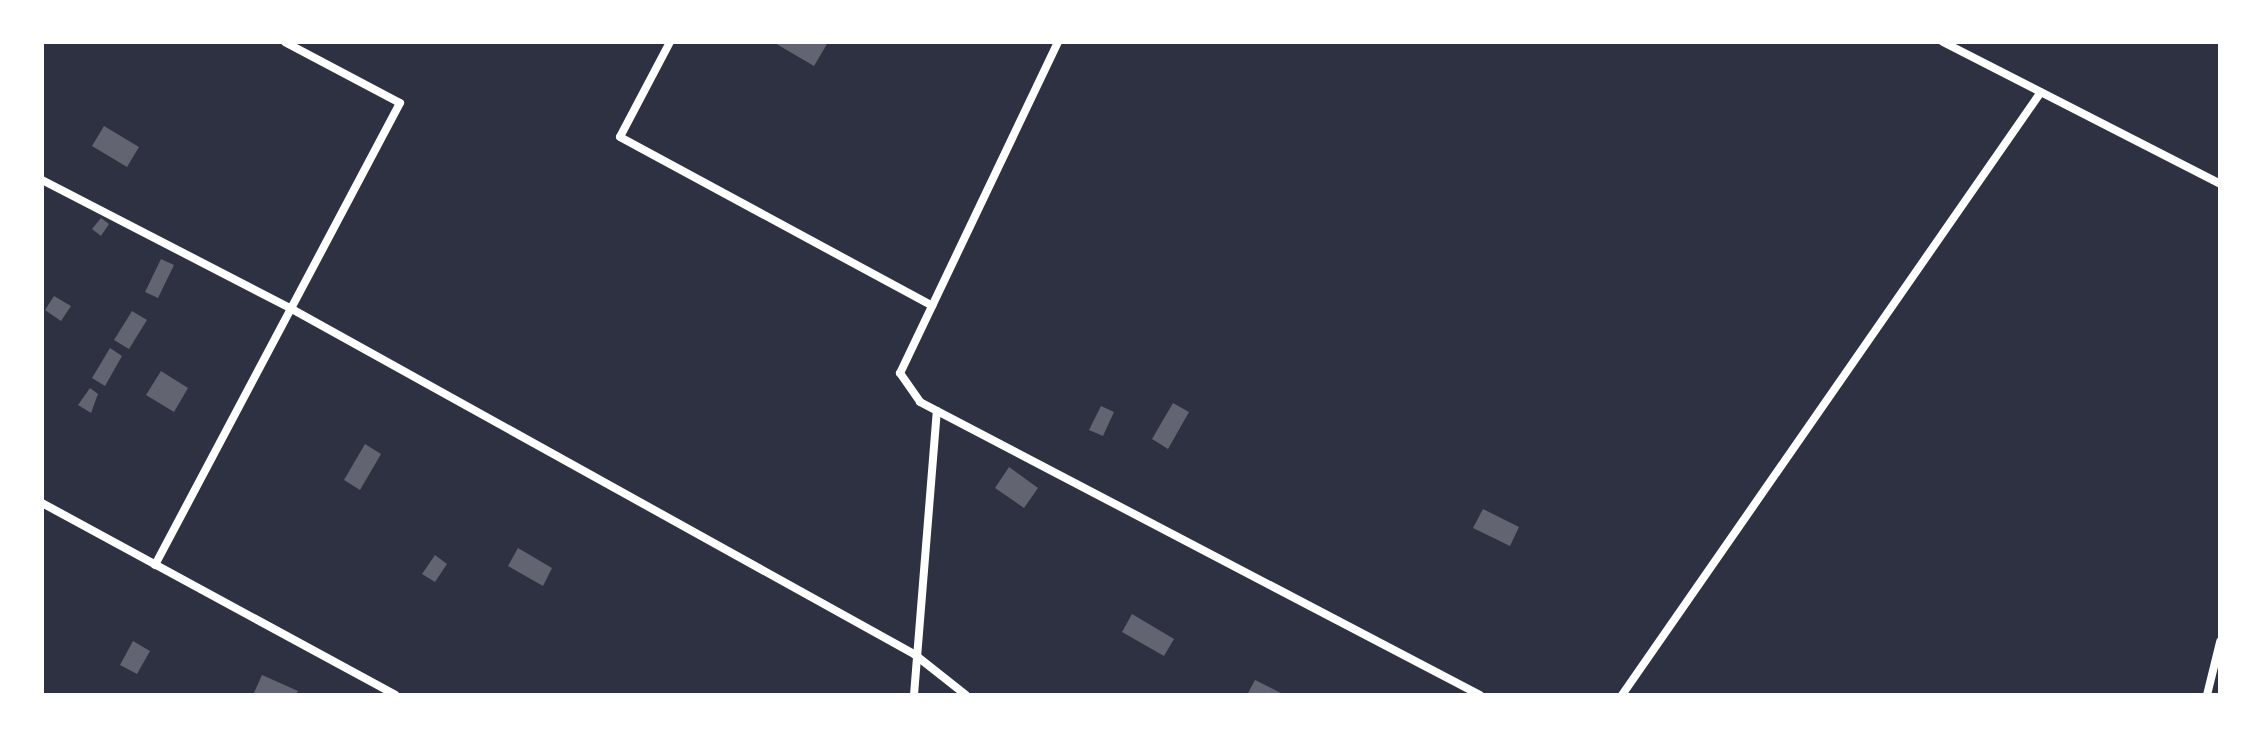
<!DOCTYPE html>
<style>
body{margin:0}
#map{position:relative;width:2262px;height:737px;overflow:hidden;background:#2d3142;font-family:"Fira Sans Condensed",sans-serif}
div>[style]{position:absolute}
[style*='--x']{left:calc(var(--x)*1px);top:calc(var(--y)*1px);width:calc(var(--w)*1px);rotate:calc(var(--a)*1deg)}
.building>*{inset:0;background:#626471}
.minor>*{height:8px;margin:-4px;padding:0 4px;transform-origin:4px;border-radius:4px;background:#fff}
span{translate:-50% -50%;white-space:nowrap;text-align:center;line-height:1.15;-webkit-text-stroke:6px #fff;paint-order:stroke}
.frame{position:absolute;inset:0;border:44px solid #fff;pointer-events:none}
</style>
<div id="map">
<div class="building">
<i style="clip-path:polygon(773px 42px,823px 42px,827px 44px,814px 66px)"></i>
<i style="clip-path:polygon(104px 126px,139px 147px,127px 167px,92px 146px)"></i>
<i style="clip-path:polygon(101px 218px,109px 224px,101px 236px,92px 229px)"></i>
<i style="clip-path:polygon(161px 259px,174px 265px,158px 298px,145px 292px)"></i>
<i style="clip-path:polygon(54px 296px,71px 306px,61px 321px,45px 310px)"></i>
<i style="clip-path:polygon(132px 311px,147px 320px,129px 349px,114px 340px)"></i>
<i style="clip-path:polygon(110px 348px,122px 356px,105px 386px,92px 378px)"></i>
<i style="clip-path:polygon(161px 371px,188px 388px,174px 412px,146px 395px)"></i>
<i style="clip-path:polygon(90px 388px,98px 394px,91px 413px,78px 405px)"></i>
<i style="clip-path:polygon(1173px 403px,1189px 412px,1168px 449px,1152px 439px)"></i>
<i style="clip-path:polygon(1101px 406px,1114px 412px,1103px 436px,1089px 430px)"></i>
<i style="clip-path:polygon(365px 444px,381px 454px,360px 490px,344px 480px)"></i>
<i style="clip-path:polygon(1009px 467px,1038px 488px,1024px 508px,995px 488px)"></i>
<i style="clip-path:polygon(1483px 509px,1519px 527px,1510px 546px,1473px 528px)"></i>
<i style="clip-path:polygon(518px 548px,552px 568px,543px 586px,508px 566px)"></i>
<i style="clip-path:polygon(435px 555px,447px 564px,435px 582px,422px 574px)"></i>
<i style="clip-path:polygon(1132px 614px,1174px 639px,1164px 656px,1122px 632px)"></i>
<i style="clip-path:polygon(133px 641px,150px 651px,137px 674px,120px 665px)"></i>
<i style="clip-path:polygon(262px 675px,298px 691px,296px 695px,253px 695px)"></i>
<i style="clip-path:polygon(1255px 680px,1285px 695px,1247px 695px)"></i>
</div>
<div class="minor">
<i style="--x:670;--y:42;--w:107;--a:117.8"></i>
<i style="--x:620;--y:137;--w:355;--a:28.4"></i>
<i style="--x:1058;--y:42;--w:367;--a:115.5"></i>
<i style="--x:900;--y:373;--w:35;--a:55"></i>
<i style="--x:920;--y:402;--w:632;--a:27.62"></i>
<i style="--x:1943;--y:42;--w:311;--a:27.1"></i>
<i style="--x:42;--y:180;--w:279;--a:27.3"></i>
<i style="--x:290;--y:308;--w:714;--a:29.01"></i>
<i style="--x:914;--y:654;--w:66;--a:38.3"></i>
<i style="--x:42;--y:503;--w:402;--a:28.5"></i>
<i style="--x:155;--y:565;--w:523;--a:-62.06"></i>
<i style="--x:400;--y:103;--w:130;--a:-152.1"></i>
<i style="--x:914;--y:695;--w:285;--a:-85.4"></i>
<i style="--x:1622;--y:695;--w:734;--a:-55.21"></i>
<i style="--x:2207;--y:695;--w:55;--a:-76.2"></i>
</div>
<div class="frame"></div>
</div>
